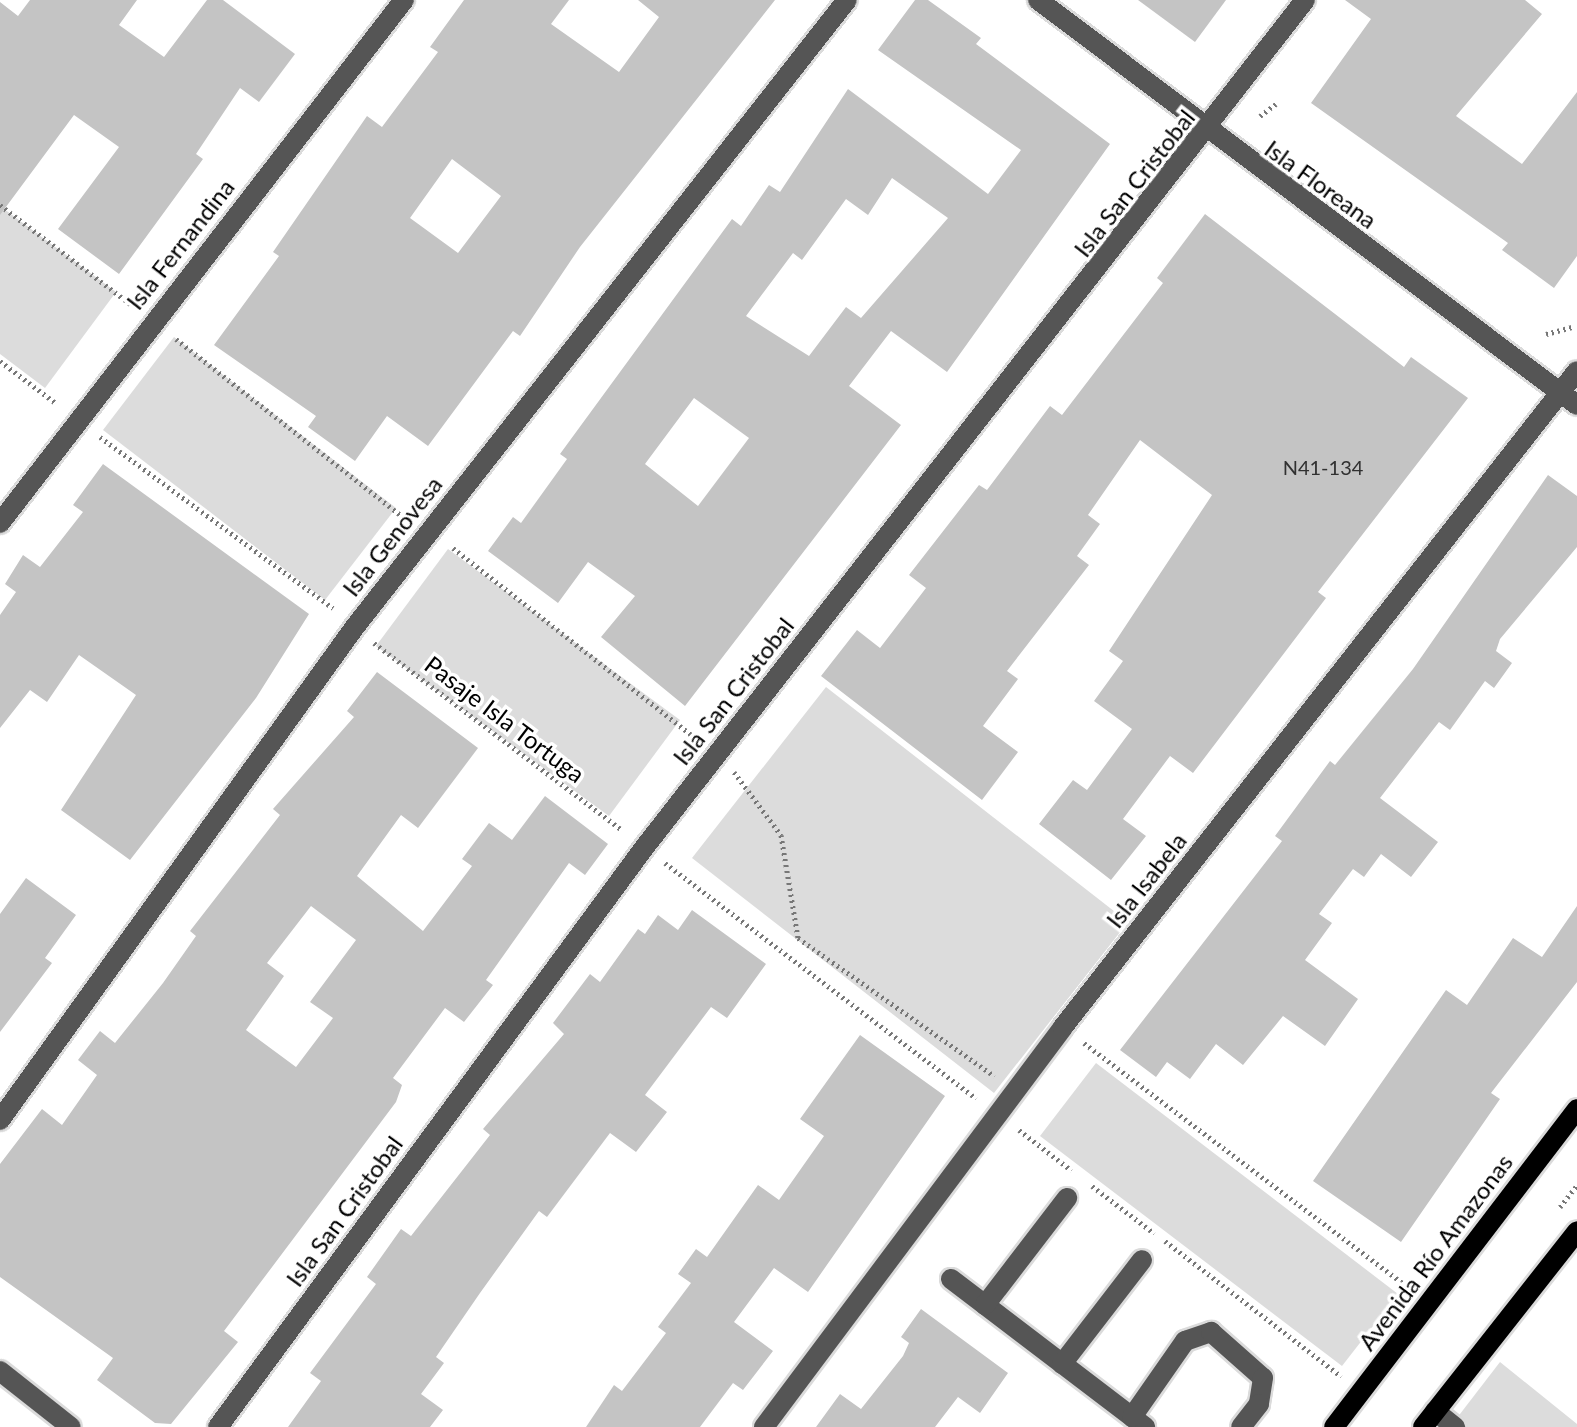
<!DOCTYPE html>
<meta charset="utf-8">
<style>
body{margin:0}
#map{position:relative;width:1577px;height:1427px;overflow:hidden;background:#fff;font-family:Lato,sans-serif}
div>[style]{position:absolute}
[style*='--x']{left:calc(var(--x)*1px);top:calc(var(--y)*1px);width:calc(var(--w)*1px);rotate:calc(var(--a)*1deg)}
.green>*{inset:0;background:#dcdcdc}
.building>*{inset:0;background:#c4c4c4}
.path>*{height:5px;margin-top:-2.5px;transform-origin:0;background:repeating-linear-gradient(90deg,#777 0 2px,transparent 0 6px)}
.roads{filter:drop-shadow(2px 0 #dbdbdb) drop-shadow(-2px 0 #dbdbdb) drop-shadow(0 2px #dbdbdb) drop-shadow(0 -2px #dbdbdb)}
.minor>*{height:20px;margin:-10px;padding:0 10px;transform-origin:10px;border-radius:10px;background:#555}
.major>*{height:20px;margin:-10px;padding:0 10px;transform-origin:10px;border-radius:10px;background:#000}
span{translate:-50% -50%;white-space:nowrap;text-align:center;line-height:1.15;-webkit-text-stroke:7px #fff;paint-order:stroke}
.number-label{font-size:20px;color:#313131}
.number-label span{-webkit-text-stroke-width:0}
.street-label{font-size:24px;color:#000}
</style>
<div id="map">
<div class="green">
<i style="clip-path:polygon(0 206px,116px 292px,45px 388px,0 354px)"></i>
<i style="clip-path:polygon(174px 337px,396px 508px,325px 600px,103px 430px)"></i>
<i style="clip-path:polygon(448px 549px,680px 720px,609px 816px,376px 646px)"></i>
<i style="clip-path:polygon(826px 687px,1128px 922px,994px 1093px,692px 858px)"></i>
<i style="clip-path:polygon(1096px 1063px,1398px 1294px,1342px 1366px,1040px 1136px)"></i>
<i style="clip-path:polygon(1500px 1362px,1577px 1424px,1577px 1427px,1450px 1427px)"></i>
</div>
<div class="building">
<i style="clip-path:polygon(30px 0,137px 0,119px 25px,164px 57px,207px 0,223px 0,295px 54px,259px 102px,240px 88px,196px 154px,203px 159px,119px 274px,58px 229px,119px 147px,74px 115px,0 215px,0 2px,18px 16px)"></i>
<i style="clip-path:polygon(evenodd,464px 0,569px 0,551px 24px,619px 72px,659px 17px,638px 0,775px 0,580px 247px,520px 336px,513px 331px,428px 446px,387px 416px,355px 461px,308px 427px,316px 416px,214px 345px,279px 256px,273px 252px,367px 116px,382px 127px,438px 52px,430px 47px,464px 0,452px 159px,501px 196px,458px 253px,410px 218px,452px 159px)"></i>
<i style="clip-path:polygon(evenodd,915px 0,928px 0,981px 38px,976px 44px,1110px 144px,947px 372px,891px 331px,849px 386px,901px 425px,685px 706px,601px 637px,635px 596px,588px 562px,558px 603px,488px 551px,513px 517px,521px 523px,567px 459px,560px 454px,732px 219px,741px 226px,769px 185px,780px 192px,848px 89px,988px 194px,1021px 150px,878px 50px,915px 0,892px 178px,948px 218px,861px 318px,846px 307px,809px 356px,746px 316px,793px 253px,802px 260px,846px 199px,868px 215px,892px 178px,915px 0,694px 398px,749px 438px,698px 506px,645px 464px,694px 398px)"></i>
<i style="clip-path:polygon(1138px 0,1226px 0,1195px 42px)"></i>
<i style="clip-path:polygon(1345px 0,1525px 0,1542px 14px,1456px 116px,1522px 164px,1577px 92px,1577px 256px,1554px 288px,1502px 250px,1508px 243px,1311px 103px,1371px 19px)"></i>
<i style="clip-path:polygon(1205px 214px,1404px 367px,1411px 357px,1468px 398px,1318px 592px,1326px 598px,1193px 773px,1170px 756px,1123px 819px,1146px 836px,1111px 880px,1039px 824px,1073px 780px,1087px 790px,1132px 729px,1094px 701px,1123px 661px,1109px 651px,1212px 495px,1140px 440px,1088px 515px,1100px 524px,1077px 556px,1089px 565px,1007px 671px,1018px 679px,983px 726px,1018px 752px,982px 800px,821px 676px,857px 630px,880px 648px,926px 588px,909px 575px,979px 485px,987px 490px,1050px 406px,1062px 415px,1163px 283px,1157px 278px)"></i>
<i style="clip-path:polygon(103px 464px,309px 614px,256px 698px,130px 860px,61px 810px,136px 695px,79px 655px,47px 702px,30px 690px,0 728px,0 615px,16px 592px,5px 584px,23px 555px,40px 567px,83px 512px,73px 505px)"></i>
<i style="clip-path:polygon(1548px 475px,1577px 496px,1577px 547px,1500px 639px,1496px 651px,1512px 663px,1494px 688px,1485px 681px,1450px 730px,1439px 722px,1380px 798px,1438px 842px,1411px 877px,1381px 854px,1364px 877px,1353px 869px,1319px 914px,1332px 923px,1305px 960px,1358px 999px,1325px 1046px,1283px 1016px,1243px 1065px,1216px 1044px,1190px 1079px,1167px 1062px,1156px 1077px,1120px 1050px,1282px 841px,1275px 836px,1330px 761px,1335px 765px,1413px 669px)"></i>
<i style="clip-path:polygon(evenodd,377px 672px,478px 748px,418px 828px,401px 815px,357px 876px,423px 931px,472px 866px,462px 859px,489px 823px,512px 840px,545px 796px,608px 844px,585px 875px,569px 863px,486px 980px,493px 985px,464px 1022px,445px 1008px,393px 1078px,402px 1085px,396px 1102px,224px 1331px,238px 1342px,171px 1424px,155px 1423px,97px 1380px,113px 1358px,0 1277px,0 1164px,42px 1109px,62px 1125px,97px 1075px,78px 1060px,100px 1031px,115px 1043px,163px 983px,196px 936px,190px 931px,280px 815px,273px 809px,354px 717px,347px 711px,377px 672px,311px 906px,356px 940px,310px 1002px,333px 1018px,296px 1067px,246px 1030px,284px 976px,267px 963px,311px 906px)"></i>
<i style="clip-path:polygon(26px 878px,76px 915px,45px 958px,52px 963px,0 1032px,0 914px)"></i>
<i style="clip-path:polygon(1577px 906px,1577px 982px,1491px 1093px,1500px 1099px,1401px 1242px,1313px 1181px,1446px 990px,1467px 1005px,1513px 938px,1542px 957px)"></i>
<i style="clip-path:polygon(692px 910px,766px 964px,727px 1018px,711px 1007px,645px 1095px,667px 1112px,636px 1152px,610px 1133px,547px 1217px,539px 1211px,480px 1293px,436px 1357px,444px 1363px,421px 1394px,443px 1410px,430px 1427px,288px 1427px,321px 1381px,310px 1373px,376px 1284px,367px 1277px,401px 1229px,411px 1236px,490px 1135px,483px 1129px,564px 1034px,553px 1023px,590px 974px,600px 982px,638px 929px,645px 934px,658px 915px,678px 930px)"></i>
<i style="clip-path:polygon(860px 1035px,945px 1096px,808px 1292px,774px 1268px,734px 1322px,773px 1351px,743px 1390px,733px 1383px,700px 1427px,586px 1427px,614px 1385px,622px 1391px,666px 1333px,658px 1327px,691px 1283px,678px 1274px,696px 1249px,707px 1257px,758px 1185px,779px 1200px,824px 1136px,800px 1119px)"></i>
<i style="clip-path:polygon(921px 1309px,1008px 1373px,980px 1413px,958px 1397px,935px 1427px,816px 1427px,840px 1394px,861px 1409px,903px 1356px,909px 1343px,901px 1337px)"></i>
</div>
<div class="path">
<i style="--x:1260;--y:116;--w:20;--a:-37"></i>
<i style="--x:0;--y:205;--w:167;--a:37.2"></i>
<i style="--x:1546;--y:334;--w:27;--a:-15"></i>
<i style="--x:176;--y:339;--w:293;--a:38.1"></i>
<i style="--x:0;--y:361;--w:71;--a:37"></i>
<i style="--x:100;--y:437;--w:289;--a:36.3"></i>
<i style="--x:453;--y:548;--w:310;--a:38.1"></i>
<i style="--x:374;--y:643;--w:311;--a:37"></i>
<i style="--x:734;--y:772;--w:79;--a:53.3"></i>
<i style="--x:781;--y:835;--w:104;--a:80.6"></i>
<i style="--x:798;--y:938;--w:240;--a:35.1"></i>
<i style="--x:665;--y:863;--w:390;--a:37.1"></i>
<i style="--x:1084;--y:1043;--w:406;--a:37"></i>
<i style="--x:1019;--y:1130;--w:66;--a:37.6"></i>
<i style="--x:1092;--y:1186;--w:78;--a:37.2"></i>
<i style="--x:1560;--y:1207;--w:28;--a:-52"></i>
<i style="--x:1165;--y:1241;--w:222;--a:37.5"></i>
</div>
<div class="roads">
<div class="minor">
<i style="--x:1038;--y:0;--w:674;--a:36.92"></i>
<i style="--x:0;--y:523;--w:661;--a:-52.32"></i>
<i style="--x:0;--y:1120;--w:606;--a:-54.26"></i>
<i style="--x:354;--y:628;--w:798;--a:-51.87"></i>
<i style="--x:951;--y:1279;--w:244;--a:37.3"></i>
<i style="--x:985;--y:1305;--w:135;--a:-52.5"></i>
<i style="--x:1062;--y:1364;--w:131;--a:-52.4"></i>
<i style="--x:0;--y:1371;--w:90;--a:38.3"></i>
<i style="--x:1435;--y:1411;--w:26;--a:39"></i>
<i style="--x:1132;--y:1417;--w:93;--a:-55.1"></i>
<i style="--x:1185;--y:1341;--w:28;--a:-19"></i>
<i style="--x:1211;--y:1332;--w:69;--a:41.5"></i>
<i style="--x:1263;--y:1378;--w:26;--a:99"></i>
<i style="--x:1259;--y:1404;--w:29;--a:128"></i>
<i style="--x:218;--y:1427;--w:719;--a:-53.66"></i>
<i style="--x:644;--y:848;--w:1075;--a:-52.06"></i>
<i style="--x:764;--y:1427;--w:499;--a:-53.2"></i>
<i style="--x:1063;--y:1027;--w:833;--a:-51.92"></i>
</div>
<div class="major">
<i style="--x:1334;--y:1427;--w:400;--a:-52.6"></i>
<i style="--x:1423;--y:1427;--w:249;--a:-51.8"></i>
</div>
</div>
<div class="number-label">
<span style="left:1323px;top:467px">N41-134</span>
</div>
<div class="street-label">
<span style="left:1134px;top:183px;rotate:-52deg">Isla San Cristobal</span>
<span style="left:1321px;top:184px;rotate:36deg">Isla Floreana</span>
<span style="left:180px;top:244px;rotate:-52deg">Isla Fernandina</span>
<span style="left:392px;top:536px;rotate:-52deg">Isla Genovesa</span>
<span style="left:733px;top:691px;rotate:-52deg">Isla San Cristobal</span>
<span style="left:505px;top:719px;rotate:37deg">Pasaje Isla Tortuga</span>
<span style="left:1146px;top:880px;rotate:-52deg">Isla Isabela</span>
<span style="left:344px;top:1211px;rotate:-54deg">Isla San Cristobal</span>
<span style="left:1435px;top:1252px;rotate:-53deg">Avenida Río Amazonas</span>
</div>
</div>
